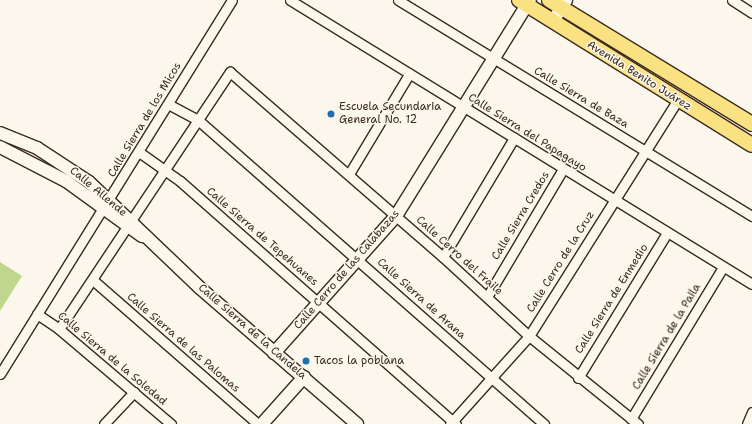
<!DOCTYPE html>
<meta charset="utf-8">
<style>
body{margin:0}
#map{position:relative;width:752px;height:424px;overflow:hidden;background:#fbf7ec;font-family:"Shantell Sans",sans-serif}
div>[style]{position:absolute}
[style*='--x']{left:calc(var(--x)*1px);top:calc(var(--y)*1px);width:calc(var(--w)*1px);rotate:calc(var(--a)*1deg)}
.green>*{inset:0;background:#bfd68d}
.roads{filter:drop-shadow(1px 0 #3b2a1e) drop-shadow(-1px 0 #3b2a1e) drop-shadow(0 1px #3b2a1e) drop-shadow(0 -1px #3b2a1e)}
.street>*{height:9px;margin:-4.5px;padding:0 4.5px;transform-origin:4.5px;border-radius:4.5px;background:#fbf7ec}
.secondary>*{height:12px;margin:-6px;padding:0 6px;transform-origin:6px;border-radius:6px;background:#fbf7ec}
.primary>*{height:14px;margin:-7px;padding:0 7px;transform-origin:7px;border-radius:7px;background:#fae181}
.dots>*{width:11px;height:11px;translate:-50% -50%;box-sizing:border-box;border:2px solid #fbf7ec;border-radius:50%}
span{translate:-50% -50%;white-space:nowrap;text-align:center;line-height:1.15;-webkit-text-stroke:3px #fbf7ec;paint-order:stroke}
.street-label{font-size:11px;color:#3b2a1e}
.poi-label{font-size:11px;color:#3b2a1e}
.left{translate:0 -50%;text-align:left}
</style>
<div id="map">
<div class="green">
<i style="clip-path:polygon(0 262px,22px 276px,0 311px)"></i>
</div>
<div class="roads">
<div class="street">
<i style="--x:290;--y:0;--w:542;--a:31.58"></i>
<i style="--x:398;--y:0;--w:415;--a:31.4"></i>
<i style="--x:732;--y:0;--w:24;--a:33"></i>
<i style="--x:168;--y:104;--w:34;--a:28"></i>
<i style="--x:198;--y:120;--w:461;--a:41.3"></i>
<i style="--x:139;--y:152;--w:50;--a:35.3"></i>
<i style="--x:180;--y:181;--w:368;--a:41.4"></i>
<i style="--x:349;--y:174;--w:117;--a:-59"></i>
<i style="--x:443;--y:257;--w:139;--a:-59.2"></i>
<i style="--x:94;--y:281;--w:218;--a:41.1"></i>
<i style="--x:487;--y:297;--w:149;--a:-59.3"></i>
<i style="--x:37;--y:314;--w:27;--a:34"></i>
<i style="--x:59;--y:329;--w:147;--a:40.3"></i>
<i style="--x:59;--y:329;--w:309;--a:-56.4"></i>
<i style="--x:230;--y:72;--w:282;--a:41"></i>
<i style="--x:443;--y:257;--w:117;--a:42.6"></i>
<i style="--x:529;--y:336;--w:140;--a:38.9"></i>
<i style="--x:0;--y:374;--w:440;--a:-58.2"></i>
<i style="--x:578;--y:378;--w:170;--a:-58.5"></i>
<i style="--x:631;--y:419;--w:178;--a:-58.8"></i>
<i style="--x:104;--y:424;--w:44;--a:-46.8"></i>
<i style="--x:450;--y:424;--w:118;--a:-48.1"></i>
<i style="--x:529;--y:336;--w:278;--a:-57.8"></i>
<i style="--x:747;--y:424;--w:13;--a:-67"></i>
</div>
<div class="secondary">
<i style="--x:553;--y:21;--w:25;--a:-58"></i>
<i style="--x:0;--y:133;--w:40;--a:22"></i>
<i style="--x:37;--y:148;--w:62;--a:33.2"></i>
<i style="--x:89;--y:182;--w:153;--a:43.7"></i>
<i style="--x:200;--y:288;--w:208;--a:40.9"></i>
<i style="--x:0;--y:147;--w:74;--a:27.3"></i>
<i style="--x:66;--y:181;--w:94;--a:35.9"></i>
<i style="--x:274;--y:353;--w:183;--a:-48.3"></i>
<i style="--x:396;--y:216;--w:254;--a:-58.2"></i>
<i style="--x:262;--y:424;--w:63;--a:-48.2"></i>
</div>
<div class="primary">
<i style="--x:519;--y:0;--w:274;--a:31.9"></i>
<i style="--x:549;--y:0;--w:238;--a:31.4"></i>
</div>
</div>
<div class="dots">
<i style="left:331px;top:114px;background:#1f6fb2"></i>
<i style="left:306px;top:361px;background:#1f6fb2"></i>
</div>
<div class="street-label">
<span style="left:639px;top:76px;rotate:32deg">Avenida Benito Juárez</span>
<span style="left:581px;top:98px;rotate:31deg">Calle Sierra de Baza</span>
<span style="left:145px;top:120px;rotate:-59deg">Calle Sierra de los Micos</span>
<span style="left:527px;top:133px;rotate:32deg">Calle Sierra del Papagayo</span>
<span style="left:98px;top:192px;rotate:40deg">Calle Allende</span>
<span style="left:521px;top:216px;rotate:-59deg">Calle Sierra Credos</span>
<span style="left:262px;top:237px;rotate:41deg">Calle Sierra de Tepehuanes</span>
<span style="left:459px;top:256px;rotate:42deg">Calle Cerro del Fraile</span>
<span style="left:561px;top:262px;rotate:-58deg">Calle Cerro de la Cruz</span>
<span style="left:347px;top:270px;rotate:-49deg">Calle Cerro de las Calabazas</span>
<span style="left:421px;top:299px;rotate:42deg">Calle Sierra de Arana</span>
<span style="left:612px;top:299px;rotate:-58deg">Calle Sierra de Enmedio</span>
<span style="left:252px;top:332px;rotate:41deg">Calle Sierra de la Candela</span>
<span style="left:667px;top:337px;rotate:-59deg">Calle Sierra de la Paila</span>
<span style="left:183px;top:343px;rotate:41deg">Calle Sierra de las Palomas</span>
<span style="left:112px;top:359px;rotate:40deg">Calle Sierra de la Soledad</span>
</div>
<div class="poi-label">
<span class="left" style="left:339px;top:114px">Escuela Secundaria<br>General No. 12</span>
<span class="left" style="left:314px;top:361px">Tacos la poblana</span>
</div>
</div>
